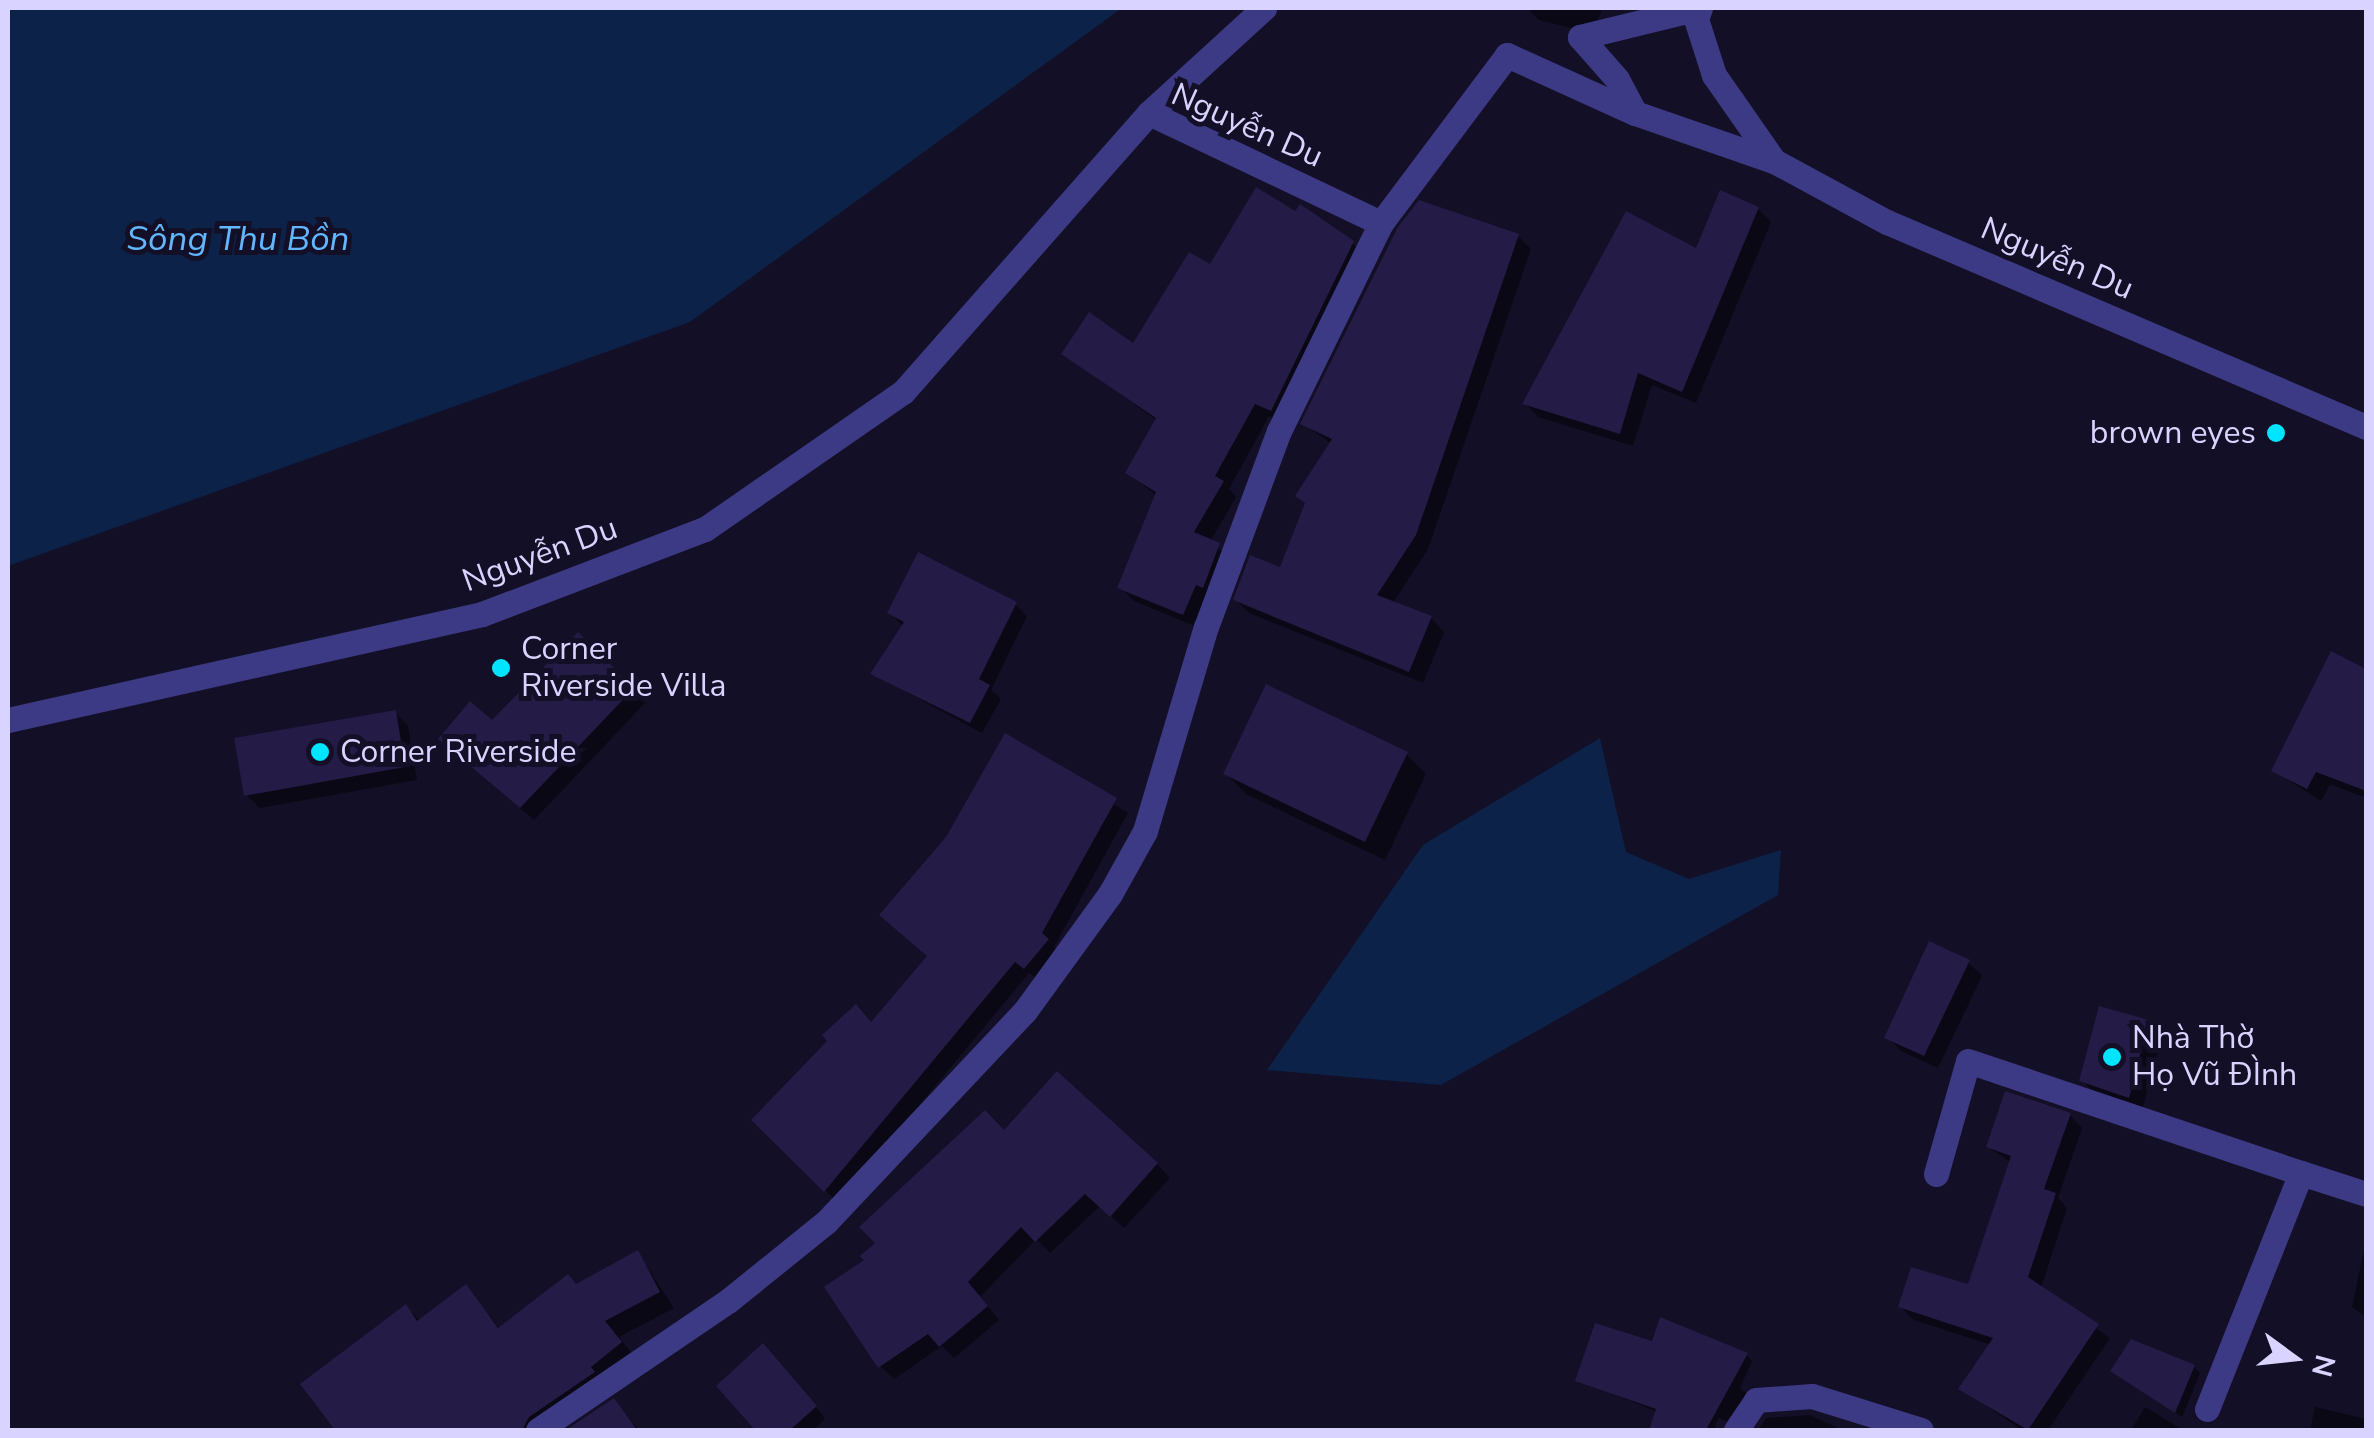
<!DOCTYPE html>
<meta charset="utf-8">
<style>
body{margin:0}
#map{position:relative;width:2374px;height:1438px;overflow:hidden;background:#130f26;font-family:"Nunito Sans",sans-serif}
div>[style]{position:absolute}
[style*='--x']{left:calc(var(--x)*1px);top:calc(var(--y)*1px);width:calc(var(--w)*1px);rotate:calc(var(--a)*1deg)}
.water>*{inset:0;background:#0c2248}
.shadow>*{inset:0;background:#0007}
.building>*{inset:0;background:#241b47}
.minor>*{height:25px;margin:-12.5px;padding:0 12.5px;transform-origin:12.5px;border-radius:12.5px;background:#3d3a85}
.dots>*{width:28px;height:28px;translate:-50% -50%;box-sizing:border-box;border:5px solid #130f26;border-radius:50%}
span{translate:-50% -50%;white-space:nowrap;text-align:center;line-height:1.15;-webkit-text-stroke:10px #130f26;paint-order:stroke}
.street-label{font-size:32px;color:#d9d4ff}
.poi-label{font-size:32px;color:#d9d4ff}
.right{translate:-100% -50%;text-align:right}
.left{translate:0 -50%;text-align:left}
.water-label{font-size:35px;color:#62b6ff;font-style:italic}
.frame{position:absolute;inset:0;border:10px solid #d9d4ff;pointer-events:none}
.north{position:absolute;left:2244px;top:1308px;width:100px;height:100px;-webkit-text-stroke:8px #130f26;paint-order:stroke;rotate:105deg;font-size:28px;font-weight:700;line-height:40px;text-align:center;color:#d9d4ff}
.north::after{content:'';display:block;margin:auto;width:35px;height:45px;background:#d9d4ff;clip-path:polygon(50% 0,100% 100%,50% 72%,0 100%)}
</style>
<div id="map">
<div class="water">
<i style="clip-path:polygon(8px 8px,1122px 8px,690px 322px,8px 566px)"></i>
<i style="clip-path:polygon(1600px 738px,1626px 852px,1689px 879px,1781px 850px,1778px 895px,1441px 1085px,1267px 1070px,1423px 845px)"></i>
</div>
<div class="shadow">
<i style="clip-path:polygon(1527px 8px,1603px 8px,1591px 33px,1539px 20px)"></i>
<i style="clip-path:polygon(1758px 209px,1771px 222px,1696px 403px,1652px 385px,1633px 446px,1538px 417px,1525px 403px,1697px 252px)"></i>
<i style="clip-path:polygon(1518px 236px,1531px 249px,1428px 549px,1393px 603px,1431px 618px,1444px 632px,1423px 683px,1249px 613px,1236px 600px,1281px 570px,1307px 505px,1298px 496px,1332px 444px,1303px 424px)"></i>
<i style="clip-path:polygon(1352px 243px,1366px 257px,1285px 423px,1269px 416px,1229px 489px,1236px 497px,1210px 542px,1232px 559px,1197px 627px,1134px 601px,1120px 587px,1157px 496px,1128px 473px,1158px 421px,1064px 354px,1134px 347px,1210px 268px)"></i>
<i style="clip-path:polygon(1015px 604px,1027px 616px,991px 690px,1001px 699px,982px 733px,873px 674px,904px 627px,890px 613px)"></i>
<i style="clip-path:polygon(578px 636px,645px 703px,534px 820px,454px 752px,492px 723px)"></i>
<i style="clip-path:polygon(2365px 671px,2366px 709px,2356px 731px,2366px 735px,2366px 798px,2330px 784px,2321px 801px,2274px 771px)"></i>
<i style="clip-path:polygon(395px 712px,408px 726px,417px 780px,260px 808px,246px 795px)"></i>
<i style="clip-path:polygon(1006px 737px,1128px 813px,1054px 947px,1060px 953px,1038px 980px,1029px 973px,838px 1203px,754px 1120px,872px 1025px,929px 957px,948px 839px)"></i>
<i style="clip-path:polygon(1406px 754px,1426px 774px,1385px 860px,1246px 794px,1226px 774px)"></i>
<i style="clip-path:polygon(1968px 962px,1982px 976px,1938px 1068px,1901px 1051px,1887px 1037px)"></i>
<i style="clip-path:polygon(2148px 1022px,2162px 1036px,2142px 1110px,2095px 1094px,2082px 1080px)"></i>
<i style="clip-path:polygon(2070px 1115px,2082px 1128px,2058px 1198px,2067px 1208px,2041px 1288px,2110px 1338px,2048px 1430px,2022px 1430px,1962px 1389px,1991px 1345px,1914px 1320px,1901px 1307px,1969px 1287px,2012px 1163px,1988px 1147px)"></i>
<i style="clip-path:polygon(1005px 1133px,1157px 1164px,1170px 1178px,1124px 1228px,1100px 1206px,1050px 1253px,1036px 1239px,980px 1297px,999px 1320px,954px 1358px,942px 1346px,894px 1379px,880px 1366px,868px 1260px)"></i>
<i style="clip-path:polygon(638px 1253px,674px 1308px,619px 1337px,636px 1359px,546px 1430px,338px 1430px,304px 1384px,406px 1307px,420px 1321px,466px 1287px,500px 1329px)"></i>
<i style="clip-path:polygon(2363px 1254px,2366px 1255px,2366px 1318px,2352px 1307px)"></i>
<i style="clip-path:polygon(1654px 1344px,1746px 1355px,1752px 1361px,1740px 1388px,1750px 1396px,1731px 1423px,1718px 1418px,1714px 1430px,1652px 1430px,1658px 1412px,1578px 1380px)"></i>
<i style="clip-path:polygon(773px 1357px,825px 1418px,814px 1430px,758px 1430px,719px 1386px)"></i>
<i style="clip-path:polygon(2194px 1367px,2200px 1373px,2182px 1417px,2120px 1377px)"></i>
<i style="clip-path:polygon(614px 1401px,639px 1430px,570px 1430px)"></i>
<i style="clip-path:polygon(2145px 1407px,2183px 1430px,2131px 1430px)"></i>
<i style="clip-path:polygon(2315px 1407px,2366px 1419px,2366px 1430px,2310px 1430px)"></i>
<i style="clip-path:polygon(1810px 1415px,1842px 1430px,1759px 1429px,1766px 1418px)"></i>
</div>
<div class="building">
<i style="clip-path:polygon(1256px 187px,1295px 211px,1300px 204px,1354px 241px,1271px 411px,1255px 404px,1215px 476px,1224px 481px,1194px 532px,1220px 543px,1203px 588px,1196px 585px,1183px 615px,1117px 588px,1156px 492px,1125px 473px,1156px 418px,1061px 354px,1089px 312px,1133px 343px,1189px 252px,1210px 264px)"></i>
<i style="clip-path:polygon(1720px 190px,1759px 207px,1682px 392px,1638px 373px,1620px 434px,1522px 404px,1626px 211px,1696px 248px)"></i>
<i style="clip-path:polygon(1419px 200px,1519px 234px,1416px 535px,1377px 595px,1432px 616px,1409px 672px,1233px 600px,1250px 555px,1280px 567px,1305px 503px,1295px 496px,1332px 439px,1300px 424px,1398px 227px)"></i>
<i style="clip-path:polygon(918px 552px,1017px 602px,979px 679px,990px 685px,970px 723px,870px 674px,904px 622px,887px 613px)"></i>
<i style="clip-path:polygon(578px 632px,634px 688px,520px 808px,438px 739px,470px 701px,492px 720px)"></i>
<i style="clip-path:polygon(2331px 651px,2366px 669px,2366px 791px,2316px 772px,2307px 789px,2271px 771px)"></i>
<i style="clip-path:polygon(1266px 684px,1408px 752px,1365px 842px,1223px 774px)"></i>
<i style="clip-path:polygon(396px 710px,405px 767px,244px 796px,234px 738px)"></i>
<i style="clip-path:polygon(1005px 733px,1117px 798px,1042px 933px,1049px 939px,1024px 969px,1015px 962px,824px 1192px,751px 1120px,827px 1041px,822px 1035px,856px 1004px,871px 1022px,927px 956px,879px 915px,946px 837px)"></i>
<i style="clip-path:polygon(1929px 941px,1970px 960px,1924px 1056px,1884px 1038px)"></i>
<i style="clip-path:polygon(2099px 1006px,2149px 1020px,2129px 1098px,2079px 1081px)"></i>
<i style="clip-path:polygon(1057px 1071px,1158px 1163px,1110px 1217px,1085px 1194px,1035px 1242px,1021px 1227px,968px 1282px,988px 1306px,939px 1347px,928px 1334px,878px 1368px,824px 1287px,864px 1260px,860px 1256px,875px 1243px,859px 1227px,985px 1110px,1004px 1130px)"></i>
<i style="clip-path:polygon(2005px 1091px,2071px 1113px,2044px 1189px,2056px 1193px,2028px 1277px,2099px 1324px,2028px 1430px,1958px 1389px,1993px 1338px,1898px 1307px,1911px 1267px,1968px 1284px,2011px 1156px,1986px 1147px)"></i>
<i style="clip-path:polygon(638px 1250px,660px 1292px,605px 1321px,622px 1342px,591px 1367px,595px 1372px,529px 1417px,522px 1430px,335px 1430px,300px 1384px,406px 1304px,417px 1321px,466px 1284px,498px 1328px,568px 1274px,576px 1284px)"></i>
<i style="clip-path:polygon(1660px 1317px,1748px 1353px,1706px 1430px,1649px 1430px,1656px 1409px,1575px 1381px,1595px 1323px,1652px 1341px)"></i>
<i style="clip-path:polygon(2131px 1339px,2195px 1365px,2175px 1413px,2110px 1371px)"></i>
<i style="clip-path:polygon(763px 1343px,817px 1406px,790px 1430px,755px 1430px,716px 1386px)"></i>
<i style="clip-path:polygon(614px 1398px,637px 1430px,566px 1430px)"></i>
</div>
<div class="minor">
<i style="--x:1700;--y:8;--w:12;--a:110"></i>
<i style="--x:1696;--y:19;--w:59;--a:72.2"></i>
<i style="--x:1714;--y:75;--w:105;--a:55.1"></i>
<i style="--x:1149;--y:113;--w:156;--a:-42.4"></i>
<i style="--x:1635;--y:113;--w:38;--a:-118"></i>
<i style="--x:1617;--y:79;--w:56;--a:-131.4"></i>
<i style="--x:1580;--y:37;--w:122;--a:-13.7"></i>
<i style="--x:8;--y:720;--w:486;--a:-12.6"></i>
<i style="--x:482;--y:614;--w:239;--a:-20.9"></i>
<i style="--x:705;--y:529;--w:241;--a:-34.7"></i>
<i style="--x:903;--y:392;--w:372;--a:-48.6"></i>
<i style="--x:1149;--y:113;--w:257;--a:25.4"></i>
<i style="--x:1381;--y:223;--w:210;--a:-53.1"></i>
<i style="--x:1507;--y:55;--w:141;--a:24.4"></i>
<i style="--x:1635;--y:113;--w:147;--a:19.1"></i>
<i style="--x:1774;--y:161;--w:128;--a:28.4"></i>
<i style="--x:1887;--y:222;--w:521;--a:23.17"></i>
<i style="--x:1936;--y:1174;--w:117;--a:-74.2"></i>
<i style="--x:1968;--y:1061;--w:351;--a:18.6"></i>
<i style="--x:2207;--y:1409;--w:254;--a:-68.3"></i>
<i style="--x:2301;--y:1173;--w:68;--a:17.9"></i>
<i style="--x:538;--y:1430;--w:230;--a:-34.2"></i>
<i style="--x:728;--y:1301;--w:127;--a:-38.9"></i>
<i style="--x:827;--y:1221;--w:289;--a:-46.7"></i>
<i style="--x:1025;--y:1011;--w:145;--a:-54"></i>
<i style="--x:1110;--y:894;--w:72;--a:-60.9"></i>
<i style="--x:1145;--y:831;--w:213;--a:-73.4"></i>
<i style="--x:1206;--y:627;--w:209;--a:-69.6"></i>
<i style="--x:1279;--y:431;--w:232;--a:-63.9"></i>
<i style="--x:1736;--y:1430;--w:36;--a:-56"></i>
<i style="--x:1756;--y:1400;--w:56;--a:-4.1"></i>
<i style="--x:1812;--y:1396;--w:114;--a:17.3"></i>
</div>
<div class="dots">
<i style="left:2276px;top:433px;background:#00e5ff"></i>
<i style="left:501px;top:668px;background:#00e5ff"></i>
<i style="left:320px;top:752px;background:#00e5ff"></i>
<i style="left:2112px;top:1057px;background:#00e5ff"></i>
</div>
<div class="street-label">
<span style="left:1247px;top:126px;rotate:24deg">Nguyễn Du</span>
<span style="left:2057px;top:259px;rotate:23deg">Nguyễn Du</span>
<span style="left:540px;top:555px;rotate:-20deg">Nguyễn Du</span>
</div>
<div class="poi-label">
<span class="right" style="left:2256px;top:433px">brown eyes</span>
<span class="left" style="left:521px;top:668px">Corner<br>Riverside Villa</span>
<span class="left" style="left:340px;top:752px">Corner Riverside</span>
<span class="left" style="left:2132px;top:1057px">Nhà Thờ<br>Họ Vũ ĐÌnh</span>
</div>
<div class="water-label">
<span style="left:238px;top:239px">Sông Thu Bồn</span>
</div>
<div class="frame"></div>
<div class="north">N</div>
</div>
